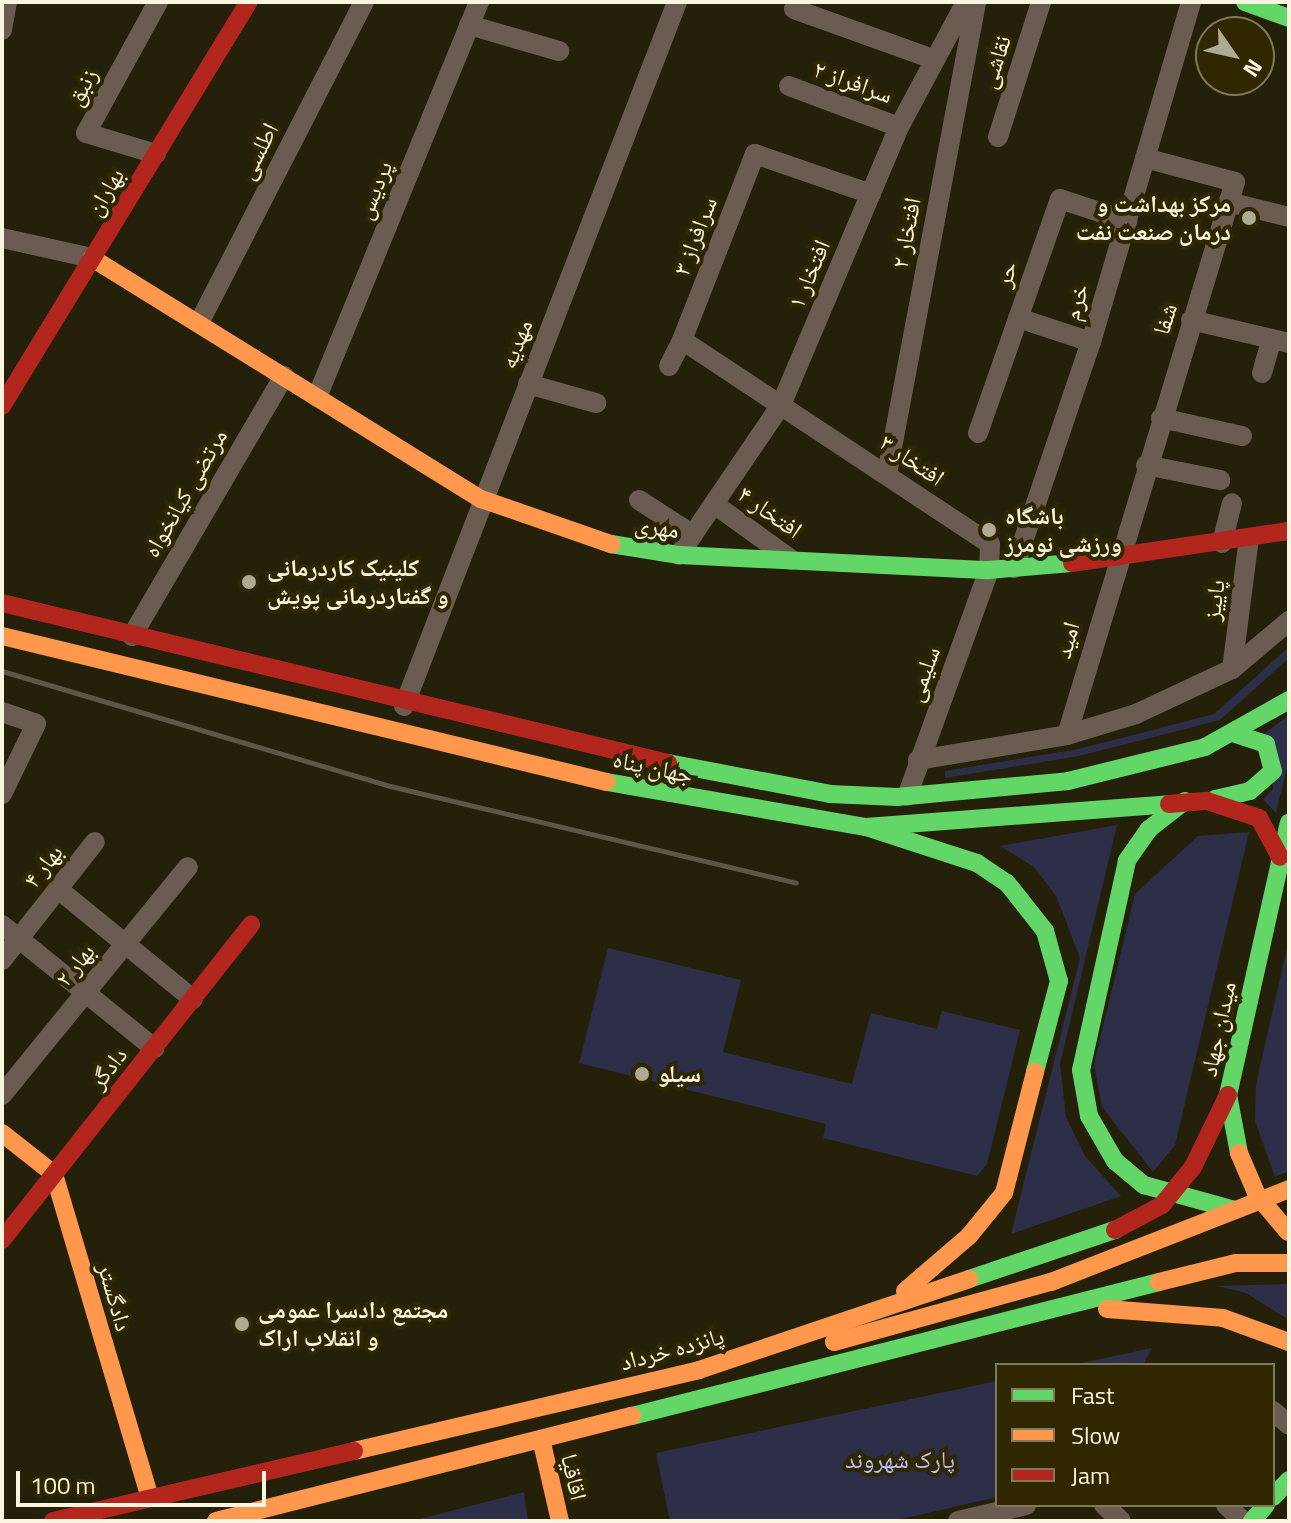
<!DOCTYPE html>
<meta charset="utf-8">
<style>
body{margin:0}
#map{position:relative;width:1291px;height:1523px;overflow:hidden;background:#24200a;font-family:"Titillium Web","Noto Naskh Arabic",sans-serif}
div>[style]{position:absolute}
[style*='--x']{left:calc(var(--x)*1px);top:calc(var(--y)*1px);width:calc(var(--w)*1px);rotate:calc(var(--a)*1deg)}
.green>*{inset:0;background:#2d2f49}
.street>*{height:20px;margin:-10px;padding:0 10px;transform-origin:10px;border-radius:10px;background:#6a5c51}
.fast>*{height:18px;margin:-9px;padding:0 9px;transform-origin:9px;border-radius:9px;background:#63d668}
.slow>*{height:18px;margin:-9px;padding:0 9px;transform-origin:9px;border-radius:9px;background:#ff974d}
.jam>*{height:18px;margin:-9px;padding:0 9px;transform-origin:9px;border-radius:9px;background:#b3261e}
.rail>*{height:5px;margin:-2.5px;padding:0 2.5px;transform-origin:2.5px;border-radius:2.5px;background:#5e5646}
.slow-bridge>*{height:18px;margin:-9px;padding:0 9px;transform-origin:9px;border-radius:9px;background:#ff974d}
.jam-bridge>*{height:18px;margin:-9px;padding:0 9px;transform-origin:9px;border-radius:9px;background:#b3261e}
.dots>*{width:22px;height:22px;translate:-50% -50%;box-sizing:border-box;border:4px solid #2e2700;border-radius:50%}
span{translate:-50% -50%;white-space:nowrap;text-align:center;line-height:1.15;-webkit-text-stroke:8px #2e2700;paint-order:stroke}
.street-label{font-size:24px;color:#f9f5df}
.poi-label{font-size:24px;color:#f9f5df;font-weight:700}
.right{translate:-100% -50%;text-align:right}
.left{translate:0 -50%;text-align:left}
.park-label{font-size:24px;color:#bac1f7}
.frame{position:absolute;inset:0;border:4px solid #f9f5df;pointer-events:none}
.legend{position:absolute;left:995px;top:1363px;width:280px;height:144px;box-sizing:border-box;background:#2e2700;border:2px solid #7f7959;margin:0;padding:10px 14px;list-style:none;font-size:24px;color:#f9f5df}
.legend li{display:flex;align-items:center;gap:16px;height:40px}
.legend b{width:40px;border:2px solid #7f7959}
.north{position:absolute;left:1195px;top:16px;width:80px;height:80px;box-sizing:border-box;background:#2e2700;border:2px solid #7f7959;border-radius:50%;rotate:124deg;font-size:22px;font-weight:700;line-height:32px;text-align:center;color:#f9f5df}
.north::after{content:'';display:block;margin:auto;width:28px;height:36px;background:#aeaa94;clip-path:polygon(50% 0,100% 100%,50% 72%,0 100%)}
.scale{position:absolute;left:16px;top:1471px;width:250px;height:36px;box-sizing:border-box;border:4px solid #f9f5df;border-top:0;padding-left:10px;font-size:24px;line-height:28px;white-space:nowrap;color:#f9f5df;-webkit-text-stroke:6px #2e2700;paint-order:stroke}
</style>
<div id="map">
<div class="green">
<i style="clip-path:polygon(1289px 647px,1289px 658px,1220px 720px,1079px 756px,945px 778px,945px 771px,1079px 749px,1214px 714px)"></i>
<i style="clip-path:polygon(1289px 715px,1289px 760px,1276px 813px,1263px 799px,1273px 789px,1265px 733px)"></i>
<i style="clip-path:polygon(1117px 825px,1060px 1064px,1066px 1117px,1085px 1156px,1121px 1196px,1011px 1234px,1080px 958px,1056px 896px,1034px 867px,1000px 846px)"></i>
<i style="clip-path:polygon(1249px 832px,1175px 1145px,1153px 1172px,1102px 1107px,1094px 1064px,1135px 894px,1198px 836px)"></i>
<i style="clip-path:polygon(1289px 939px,1289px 1171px,1275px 1177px,1255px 1121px,1256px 1084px)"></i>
<i style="clip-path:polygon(608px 948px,741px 980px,723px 1052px,852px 1084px,871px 1013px,937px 1029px,942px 1011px,1020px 1030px,987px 1164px,977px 1176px,823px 1138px,826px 1124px,579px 1063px)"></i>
<i style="clip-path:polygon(1289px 1284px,1289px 1320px,1246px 1293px,1217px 1286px)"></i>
<i style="clip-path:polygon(1152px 1348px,1143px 1365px,1072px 1365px)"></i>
<i style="clip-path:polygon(997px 1381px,997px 1497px,893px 1521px,670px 1521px,656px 1453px)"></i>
<i style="clip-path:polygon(524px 1492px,528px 1521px,412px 1521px)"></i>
</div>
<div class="street">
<i style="--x:794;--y:9;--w:148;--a:19.8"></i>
<i style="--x:469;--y:25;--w:94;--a:16.1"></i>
<i style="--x:2;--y:30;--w:28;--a:-80"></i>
<i style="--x:789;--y:86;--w:117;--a:20.4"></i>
<i style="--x:998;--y:137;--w:142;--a:-72.3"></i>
<i style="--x:156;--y:154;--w:73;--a:-163.3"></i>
<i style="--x:86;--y:133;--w:149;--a:-61.2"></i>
<i style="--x:871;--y:194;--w:123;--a:-161"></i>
<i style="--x:755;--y:154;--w:200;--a:111.4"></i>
<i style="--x:682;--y:340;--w:369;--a:33.5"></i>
<i style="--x:990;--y:544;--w:26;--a:92"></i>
<i style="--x:989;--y:570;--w:240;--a:109.9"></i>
<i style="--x:1228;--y:202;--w:63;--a:13.8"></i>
<i style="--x:2;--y:238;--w:92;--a:12.5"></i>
<i style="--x:1018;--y:318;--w:77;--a:18.2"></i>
<i style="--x:1191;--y:320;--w:101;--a:13.2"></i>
<i style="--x:199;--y:323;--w:361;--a:-62.8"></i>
<i style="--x:669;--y:366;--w:29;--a:-63"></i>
<i style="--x:1262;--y:373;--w:35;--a:-74"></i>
<i style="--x:528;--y:384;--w:71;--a:15.6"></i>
<i style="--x:317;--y:397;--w:427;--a:-67.7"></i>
<i style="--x:1161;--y:418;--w:83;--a:12.5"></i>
<i style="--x:978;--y:433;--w:248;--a:-70.7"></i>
<i style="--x:1060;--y:199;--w:71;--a:18.2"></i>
<i style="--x:1146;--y:465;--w:76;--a:11.5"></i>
<i style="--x:887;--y:474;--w:480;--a:-79.3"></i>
<i style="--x:639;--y:500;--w:64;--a:32.9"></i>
<i style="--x:714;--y:504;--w:96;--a:35.7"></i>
<i style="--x:1222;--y:543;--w:41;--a:-76"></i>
<i style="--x:679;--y:555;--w:181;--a:-55.8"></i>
<i style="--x:781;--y:405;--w:302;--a:-67"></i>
<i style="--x:899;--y:127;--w:142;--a:-61.8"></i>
<i style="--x:1014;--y:568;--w:239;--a:-71.2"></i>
<i style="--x:1091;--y:342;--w:354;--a:-73.6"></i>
<i style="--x:132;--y:636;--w:301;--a:-59.7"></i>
<i style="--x:1232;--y:669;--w:132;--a:-82.6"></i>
<i style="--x:404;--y:706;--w:755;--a:-68.8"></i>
<i style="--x:2;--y:712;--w:36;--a:19"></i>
<i style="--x:36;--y:724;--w:78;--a:115.9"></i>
<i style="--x:1067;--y:735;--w:578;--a:-73.1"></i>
<i style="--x:1235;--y:182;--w:93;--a:-165.1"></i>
<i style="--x:918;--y:760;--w:151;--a:-9.5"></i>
<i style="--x:1067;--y:735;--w:72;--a:-16.9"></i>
<i style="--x:1136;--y:714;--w:106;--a:-25.1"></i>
<i style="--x:1232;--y:669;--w:75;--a:-40.1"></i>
<i style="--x:58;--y:889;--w:174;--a:39.2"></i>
<i style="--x:2;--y:925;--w:196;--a:39"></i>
<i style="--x:2;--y:960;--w:150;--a:-51.8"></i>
<i style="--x:2;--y:1095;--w:294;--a:-50.8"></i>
<i style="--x:1273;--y:1411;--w:21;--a:41"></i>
<i style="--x:1104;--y:1505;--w:23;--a:43"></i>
<i style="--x:1226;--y:1505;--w:23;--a:43"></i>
<i style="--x:958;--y:1521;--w:70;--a:-13.2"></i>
</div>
<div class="fast">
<i style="--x:1245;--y:2;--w:47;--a:20"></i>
<i style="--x:611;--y:544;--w:69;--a:9.2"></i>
<i style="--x:679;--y:555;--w:310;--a:2.8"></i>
<i style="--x:989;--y:570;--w:83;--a:-4.8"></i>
<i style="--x:668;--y:763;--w:165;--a:10.8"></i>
<i style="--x:830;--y:794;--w:67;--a:2.6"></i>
<i style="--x:897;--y:797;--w:172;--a:-5.3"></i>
<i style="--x:1068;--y:781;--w:141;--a:-13.9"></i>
<i style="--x:1205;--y:747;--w:96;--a:-29.2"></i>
<i style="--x:607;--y:782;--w:263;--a:9.9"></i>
<i style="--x:866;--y:827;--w:304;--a:-4.3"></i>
<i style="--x:1215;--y:799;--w:36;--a:-13"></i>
<i style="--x:1250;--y:791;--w:30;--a:-41"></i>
<i style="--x:1273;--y:771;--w:28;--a:-105"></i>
<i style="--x:1266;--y:744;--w:33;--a:-162"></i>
<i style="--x:1185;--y:801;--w:46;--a:142.1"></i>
<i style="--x:1149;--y:829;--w:39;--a:125"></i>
<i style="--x:1127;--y:861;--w:214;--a:102.4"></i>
<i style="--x:1081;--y:1070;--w:47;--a:80.1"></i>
<i style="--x:1089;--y:1116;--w:52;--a:60"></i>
<i style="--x:1115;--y:1161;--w:38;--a:40"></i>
<i style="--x:1144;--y:1185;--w:94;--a:15.4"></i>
<i style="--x:866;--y:827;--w:117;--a:18"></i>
<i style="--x:977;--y:863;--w:36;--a:34"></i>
<i style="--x:1007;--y:883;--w:61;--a:51.6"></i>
<i style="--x:1045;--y:931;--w:52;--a:74.4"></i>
<i style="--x:1059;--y:981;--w:94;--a:104.8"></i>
<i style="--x:1239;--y:1153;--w:59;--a:-100.7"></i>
<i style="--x:1228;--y:1095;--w:279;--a:-77.4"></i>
<i style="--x:969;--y:1279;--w:154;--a:-18.6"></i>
<i style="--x:632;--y:1416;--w:544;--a:-14.27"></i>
<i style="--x:1273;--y:1497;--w:23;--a:-47"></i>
<i style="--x:1252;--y:1521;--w:21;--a:-49"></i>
</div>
<div class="slow">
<i style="--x:92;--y:258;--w:458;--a:31.8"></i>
<i style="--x:481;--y:499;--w:138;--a:19.1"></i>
<i style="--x:2;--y:636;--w:622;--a:13.57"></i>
<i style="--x:2;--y:1133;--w:66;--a:38.3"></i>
<i style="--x:54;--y:1174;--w:338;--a:73.5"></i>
<i style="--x:1159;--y:1282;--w:79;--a:-13.9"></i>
<i style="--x:1236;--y:1263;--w:53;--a:0"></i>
<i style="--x:905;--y:1291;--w:84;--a:-40.7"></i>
<i style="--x:969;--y:1236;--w:55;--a:-50.9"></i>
<i style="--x:1004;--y:1193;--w:125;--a:-75.6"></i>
<i style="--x:1107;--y:1309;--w:116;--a:4.4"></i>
<i style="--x:1223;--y:1318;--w:70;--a:20"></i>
<i style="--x:834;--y:1342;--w:225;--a:-15.5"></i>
<i style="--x:1051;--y:1282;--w:256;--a:-21.3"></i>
<i style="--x:542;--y:1443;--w:80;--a:77"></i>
<i style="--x:354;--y:1451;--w:354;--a:-13.2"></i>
<i style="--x:699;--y:1370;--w:285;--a:-18.6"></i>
<i style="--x:216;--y:1521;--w:429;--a:-14.2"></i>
</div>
<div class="jam">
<i style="--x:2;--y:406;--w:474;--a:-58.6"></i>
<i style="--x:1072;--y:563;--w:219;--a:-8.4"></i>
<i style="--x:2;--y:603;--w:685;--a:13.51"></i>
<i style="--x:1169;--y:804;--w:38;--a:-5"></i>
<i style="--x:1207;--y:801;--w:55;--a:18.1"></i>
<i style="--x:1259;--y:818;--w:44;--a:61.7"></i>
<i style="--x:1193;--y:1167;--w:80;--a:-64.1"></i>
<i style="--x:2;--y:1240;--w:402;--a:-51.7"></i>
<i style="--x:53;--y:1521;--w:309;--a:-13.1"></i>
</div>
<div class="rail">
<i style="--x:2;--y:671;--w:405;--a:16.5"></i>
<i style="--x:390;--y:786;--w:417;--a:13.4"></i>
</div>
<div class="slow-bridge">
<i style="--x:1239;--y:1153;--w:46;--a:66.8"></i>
<i style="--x:1257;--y:1195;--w:48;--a:50"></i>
</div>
<div class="jam-bridge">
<i style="--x:1115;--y:1230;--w:53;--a:-28"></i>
<i style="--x:1162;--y:1205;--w:49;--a:-50.8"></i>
</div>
<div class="dots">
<i style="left:1249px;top:218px;background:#aeaa94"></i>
<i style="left:989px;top:530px;background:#aeaa94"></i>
<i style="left:249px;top:582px;background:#aeaa94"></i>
<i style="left:642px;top:1074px;background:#aeaa94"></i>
<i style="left:242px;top:1324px;background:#aeaa94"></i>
</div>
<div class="street-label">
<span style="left:995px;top:62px;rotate:-72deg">نقاشی</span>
<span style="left:853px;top:82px;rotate:20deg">سرافراز ۲</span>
<span style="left:82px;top:87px;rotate:-61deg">زنبق</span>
<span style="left:258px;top:151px;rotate:-63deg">اطلسی</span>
<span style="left:374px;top:190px;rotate:-68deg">پردیس</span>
<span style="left:105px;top:192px;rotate:-59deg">بهاران</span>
<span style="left:906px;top:233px;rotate:-79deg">افتخار ۲</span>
<span style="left:695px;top:236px;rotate:-69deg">سرافراز ۳</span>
<span style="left:809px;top:274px;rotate:-67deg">افتخار ۱</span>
<span style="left:1006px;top:274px;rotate:-71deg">حر</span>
<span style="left:1076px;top:302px;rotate:-74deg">خرم</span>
<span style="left:1165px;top:319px;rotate:-73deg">شفا</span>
<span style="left:516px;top:344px;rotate:-68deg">مهدیه</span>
<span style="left:912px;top:460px;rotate:34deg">افتخار ۳</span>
<span style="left:185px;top:493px;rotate:-60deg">مرتضی کیانخواه</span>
<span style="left:770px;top:512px;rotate:35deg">افتخار ۴</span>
<span style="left:657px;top:527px;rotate:8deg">مهری</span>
<span style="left:1214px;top:600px;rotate:-82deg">پاییز</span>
<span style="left:1067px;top:640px;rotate:-74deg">امید</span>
<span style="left:923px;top:674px;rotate:-70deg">سلیمی</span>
<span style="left:653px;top:767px;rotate:12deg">جهان پناه</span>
<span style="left:43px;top:866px;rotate:-52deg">بهار ۴</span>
<span style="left:75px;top:965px;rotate:-51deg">بهار ۲</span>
<span style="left:1218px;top:1029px;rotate:-78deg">میدان جهاد</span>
<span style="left:108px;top:1068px;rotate:-52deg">دادگر</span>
<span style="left:115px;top:1297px;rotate:74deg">دادگستر</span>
<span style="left:672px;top:1349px;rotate:-15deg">پانزده خرداد</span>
<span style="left:574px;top:1477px;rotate:77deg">اقاقیا</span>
</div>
<div class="poi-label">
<span class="right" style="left:1231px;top:218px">مرکز بهداشت و<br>درمان صنعت نفت</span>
<span class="left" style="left:1005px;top:530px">باشگاه<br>ورزشی نومرز</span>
<span class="left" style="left:267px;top:582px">کلینیک کاردرمانی<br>و گفتاردرمانی پویش</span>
<span class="left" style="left:658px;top:1074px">سیلو</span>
<span class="left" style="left:258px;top:1324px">مجتمع دادسرا عمومی<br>و انقلاب اراک</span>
</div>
<div class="park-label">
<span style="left:900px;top:1460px">پارک شهروند</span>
</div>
<div class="frame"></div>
<ul class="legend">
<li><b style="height:10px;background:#63d668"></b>Fast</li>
<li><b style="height:10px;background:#ff974d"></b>Slow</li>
<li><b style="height:10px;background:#b3261e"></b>Jam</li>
</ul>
<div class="north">N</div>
<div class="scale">100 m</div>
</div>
